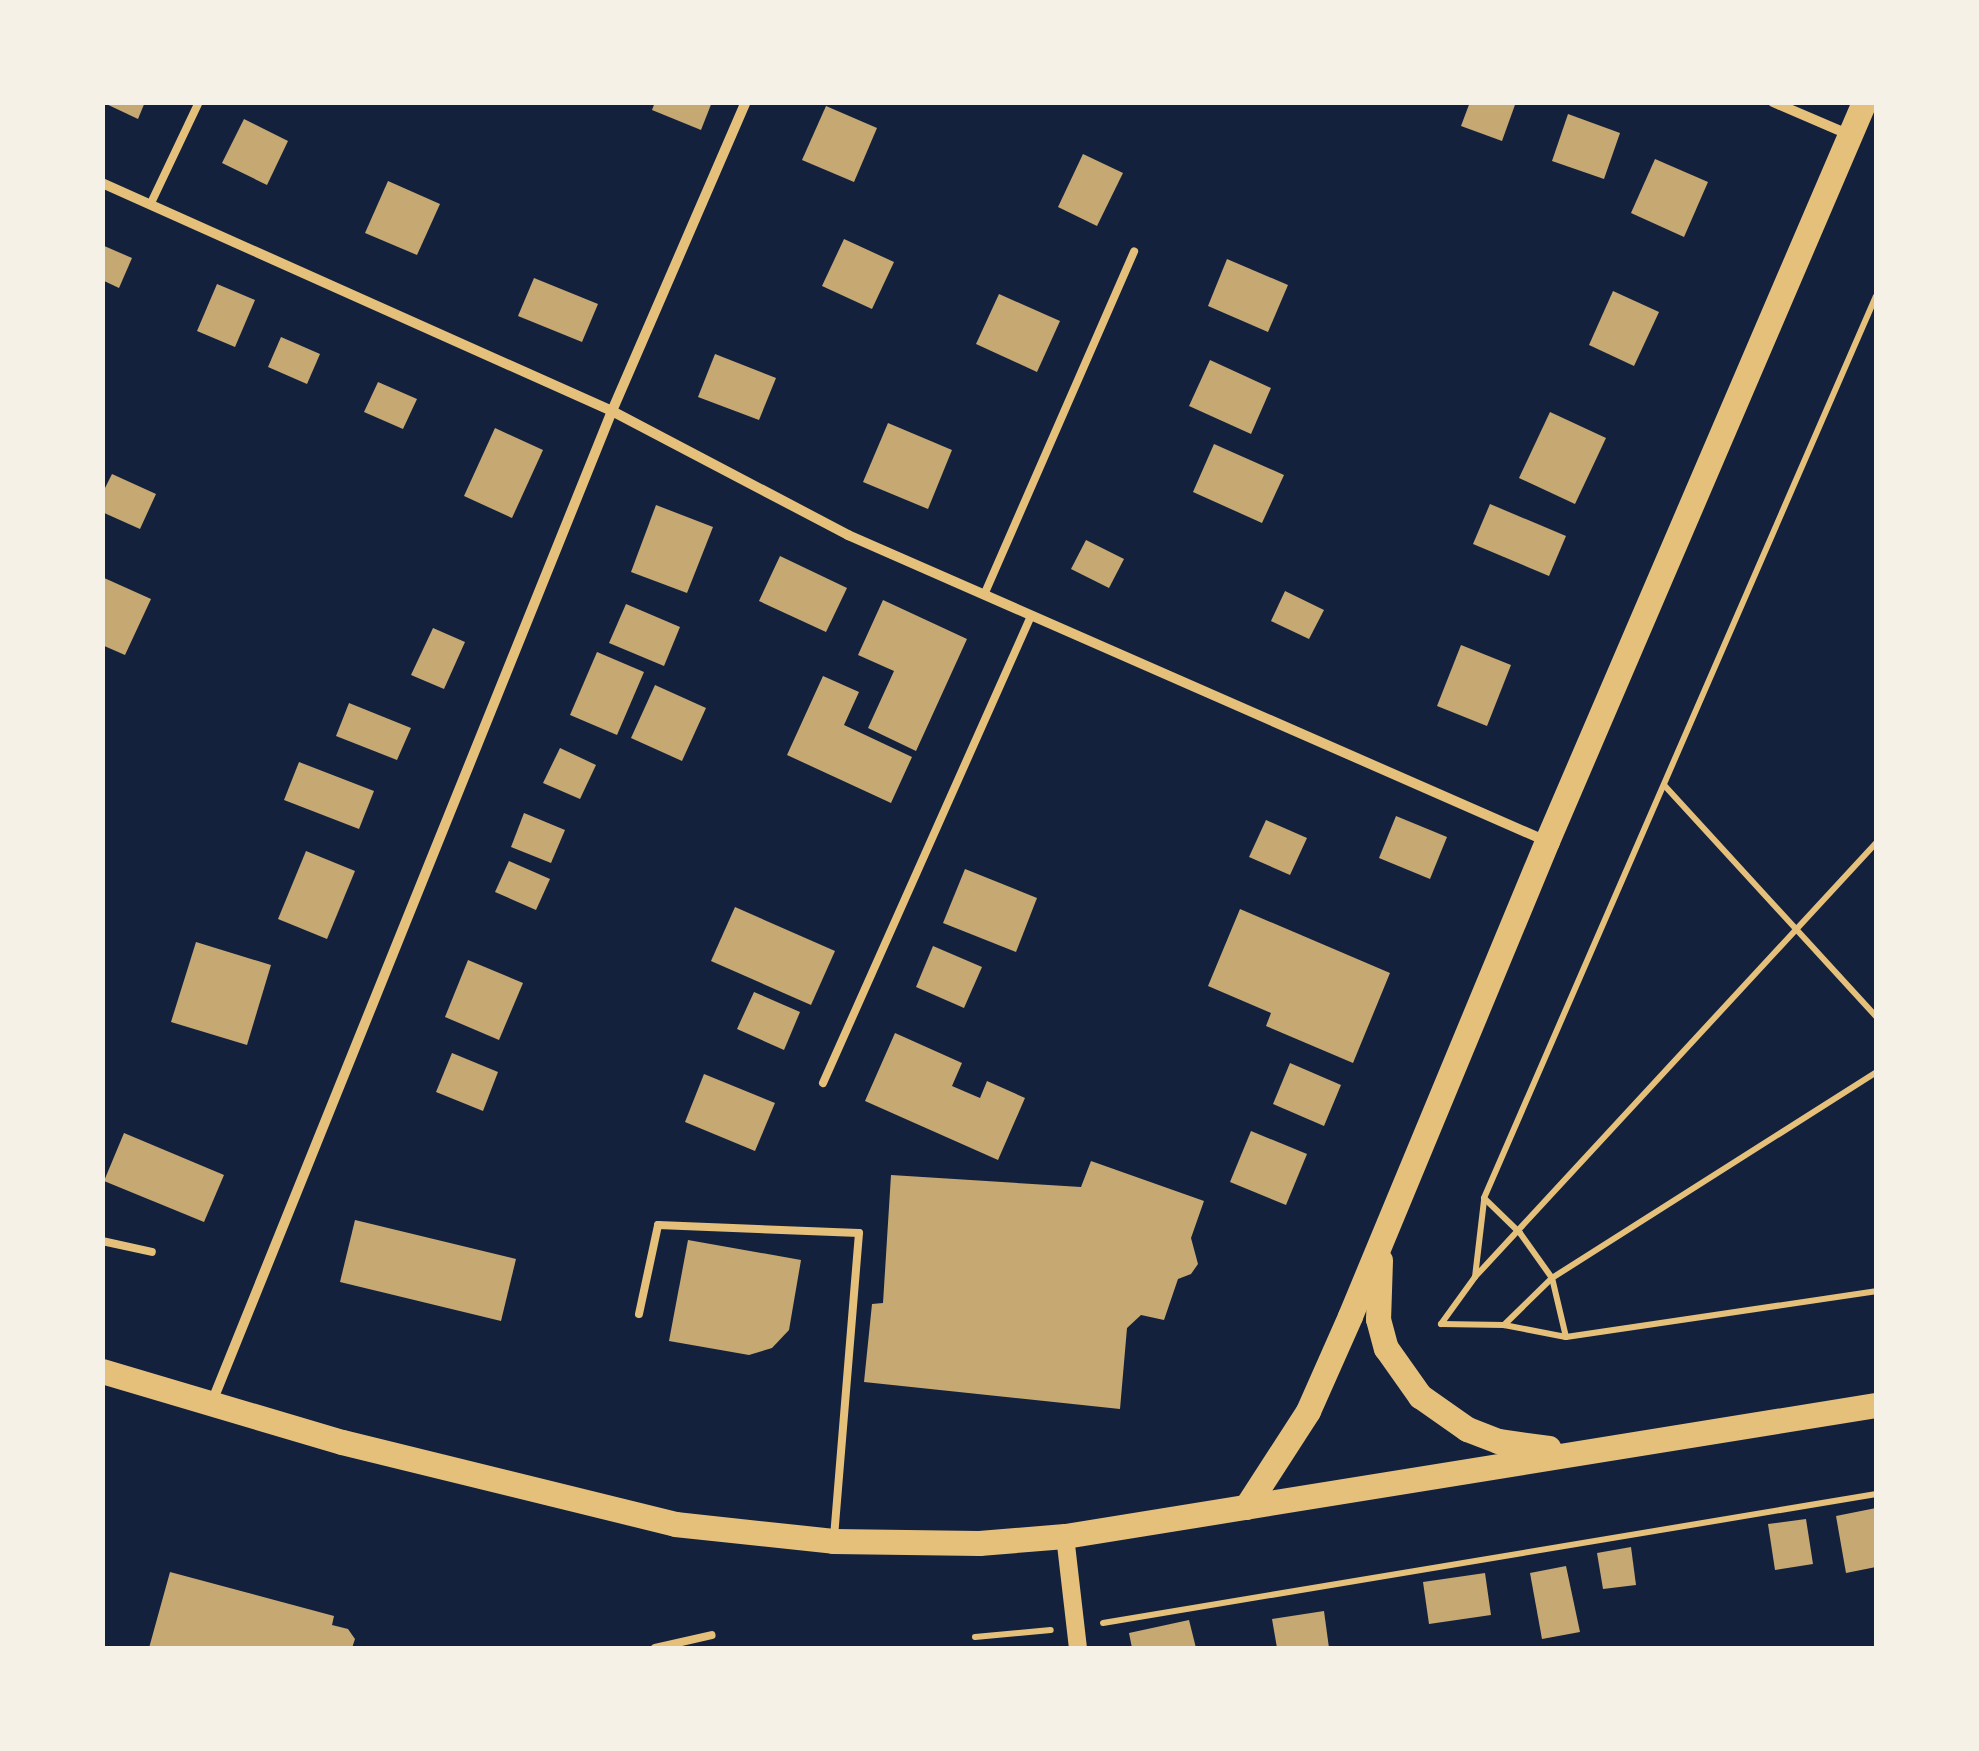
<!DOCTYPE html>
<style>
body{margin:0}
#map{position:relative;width:1979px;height:1751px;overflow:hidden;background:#14213d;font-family:Inter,sans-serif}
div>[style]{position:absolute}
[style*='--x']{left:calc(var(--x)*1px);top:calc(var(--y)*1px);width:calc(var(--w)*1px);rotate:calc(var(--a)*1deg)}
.building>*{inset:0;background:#c6a872}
.path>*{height:6px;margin:-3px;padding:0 3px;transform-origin:3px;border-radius:3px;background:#e5c07b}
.service>*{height:8px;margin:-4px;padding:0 4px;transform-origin:4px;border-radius:4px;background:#e5c07b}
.minor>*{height:10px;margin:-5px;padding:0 5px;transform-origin:5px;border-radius:5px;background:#e5c07b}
.tertiary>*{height:18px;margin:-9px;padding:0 9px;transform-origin:9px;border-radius:9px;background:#e5c07b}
.primary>*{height:25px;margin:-12.5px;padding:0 12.5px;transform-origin:12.5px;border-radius:12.5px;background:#e5c07b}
span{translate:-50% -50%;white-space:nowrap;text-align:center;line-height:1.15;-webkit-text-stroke:10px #f6f1e7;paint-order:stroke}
.frame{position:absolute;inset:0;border:105px solid #f6f1e7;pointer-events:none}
</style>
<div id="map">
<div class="building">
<i style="clip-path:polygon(102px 102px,145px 102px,138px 119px)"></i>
<i style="clip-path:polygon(655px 102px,712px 102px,701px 130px,652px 110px)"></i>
<i style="clip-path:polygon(1470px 102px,1516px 102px,1502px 141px,1461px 126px)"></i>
<i style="clip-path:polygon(826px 106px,877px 128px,854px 182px,802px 160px)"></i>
<i style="clip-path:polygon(1568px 114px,1620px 133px,1604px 179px,1552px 161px)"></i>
<i style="clip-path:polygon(244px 119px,288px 141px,267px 185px,222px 163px)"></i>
<i style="clip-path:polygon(1083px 154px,1123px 173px,1097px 226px,1058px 207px)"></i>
<i style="clip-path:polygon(1655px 159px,1708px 182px,1684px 237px,1631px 213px)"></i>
<i style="clip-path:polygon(388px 181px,440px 204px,417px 255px,365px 233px)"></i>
<i style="clip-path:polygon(844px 239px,894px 262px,872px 309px,822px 286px)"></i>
<i style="clip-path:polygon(102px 245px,132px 258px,119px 288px,102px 280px)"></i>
<i style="clip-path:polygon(1227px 259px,1288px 285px,1268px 332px,1208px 306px)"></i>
<i style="clip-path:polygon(534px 278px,598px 304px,582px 342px,518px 316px)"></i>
<i style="clip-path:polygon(217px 284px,255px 300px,235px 347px,197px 331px)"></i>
<i style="clip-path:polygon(1613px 291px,1659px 312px,1634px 366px,1589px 345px)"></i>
<i style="clip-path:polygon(999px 294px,1060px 321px,1037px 372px,976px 344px)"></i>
<i style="clip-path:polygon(281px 337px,320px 354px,307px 384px,268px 367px)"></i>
<i style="clip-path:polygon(715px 354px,776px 378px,759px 420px,698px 397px)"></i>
<i style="clip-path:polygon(1210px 360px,1271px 388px,1251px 434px,1189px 406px)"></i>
<i style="clip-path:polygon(378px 382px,417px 399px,403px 429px,364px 412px)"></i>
<i style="clip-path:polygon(1550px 412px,1606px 438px,1575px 504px,1519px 478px)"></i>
<i style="clip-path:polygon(888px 423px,952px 450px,928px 509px,863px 482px)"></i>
<i style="clip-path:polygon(495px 428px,543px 450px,512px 518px,464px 496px)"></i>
<i style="clip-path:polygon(1214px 444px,1284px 475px,1262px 523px,1193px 492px)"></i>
<i style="clip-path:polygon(112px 474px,156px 494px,140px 529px,102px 512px,102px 494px)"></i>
<i style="clip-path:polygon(1490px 504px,1566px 536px,1549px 576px,1473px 544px)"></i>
<i style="clip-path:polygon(656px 505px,713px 527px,687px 593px,631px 572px)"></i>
<i style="clip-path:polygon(1086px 540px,1124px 559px,1109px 588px,1071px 569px)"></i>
<i style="clip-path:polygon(780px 556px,847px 588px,826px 632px,759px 601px)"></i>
<i style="clip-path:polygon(102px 577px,151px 599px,125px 655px,102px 645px)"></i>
<i style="clip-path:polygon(1285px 591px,1324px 610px,1309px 639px,1271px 621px)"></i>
<i style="clip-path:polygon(883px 600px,967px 639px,916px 751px,868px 728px,894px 671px,858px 655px)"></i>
<i style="clip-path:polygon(626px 604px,680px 627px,664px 666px,609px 643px)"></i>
<i style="clip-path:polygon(433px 628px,465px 642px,444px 689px,411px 675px)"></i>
<i style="clip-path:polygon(1461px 645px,1511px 665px,1487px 726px,1437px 706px)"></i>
<i style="clip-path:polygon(597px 652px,644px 672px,617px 735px,570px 715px)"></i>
<i style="clip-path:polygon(823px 676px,859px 692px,844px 725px,912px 757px,891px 803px,787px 755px)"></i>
<i style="clip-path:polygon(655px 685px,706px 708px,682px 761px,631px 738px)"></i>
<i style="clip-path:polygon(349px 703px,411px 728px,397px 760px,336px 736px)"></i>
<i style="clip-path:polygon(560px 748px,596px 765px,580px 799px,543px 783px)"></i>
<i style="clip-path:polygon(299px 762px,374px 791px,359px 829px,284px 800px)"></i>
<i style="clip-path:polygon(524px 813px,565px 830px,551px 863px,511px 847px)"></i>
<i style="clip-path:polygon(1396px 816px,1447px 837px,1430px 879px,1379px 858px)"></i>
<i style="clip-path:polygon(1266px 820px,1307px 838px,1290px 875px,1249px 857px)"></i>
<i style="clip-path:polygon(306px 851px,355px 871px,327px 939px,278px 919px)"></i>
<i style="clip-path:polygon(509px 861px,550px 879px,536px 910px,495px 892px)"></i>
<i style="clip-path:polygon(965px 869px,1037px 898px,1016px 952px,943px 923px)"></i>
<i style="clip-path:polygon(735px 907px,835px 951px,811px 1005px,711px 961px)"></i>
<i style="clip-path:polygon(1240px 909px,1390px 973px,1353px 1063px,1266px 1026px,1271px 1013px,1208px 986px)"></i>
<i style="clip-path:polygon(196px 942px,271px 965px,247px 1045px,171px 1022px)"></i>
<i style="clip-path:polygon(933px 946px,982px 967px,964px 1008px,916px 987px)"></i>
<i style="clip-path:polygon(468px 960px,523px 983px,499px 1040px,445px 1017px)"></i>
<i style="clip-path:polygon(754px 992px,800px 1012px,784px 1050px,737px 1029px)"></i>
<i style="clip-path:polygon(895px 1033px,962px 1063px,952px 1086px,980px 1098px,987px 1081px,1025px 1098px,998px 1160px,865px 1101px)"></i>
<i style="clip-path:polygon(452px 1053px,498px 1072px,483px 1111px,436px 1092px)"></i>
<i style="clip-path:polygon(1290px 1063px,1341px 1085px,1324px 1126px,1273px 1104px)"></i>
<i style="clip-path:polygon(704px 1074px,775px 1103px,755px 1151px,685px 1122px)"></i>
<i style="clip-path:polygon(1251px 1131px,1307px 1154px,1286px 1205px,1230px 1182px)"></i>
<i style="clip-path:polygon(124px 1133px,224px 1175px,204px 1222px,104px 1181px)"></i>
<i style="clip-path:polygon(1091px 1161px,1204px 1201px,1191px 1238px,1198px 1264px,1191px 1274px,1178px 1279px,1164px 1320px,1141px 1315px,1127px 1328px,1120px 1409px,864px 1382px,872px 1304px,883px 1303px,891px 1175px,1081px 1187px)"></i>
<i style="clip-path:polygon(355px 1220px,516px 1259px,501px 1321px,340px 1282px)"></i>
<i style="clip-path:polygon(688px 1240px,801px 1260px,789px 1330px,772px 1348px,749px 1355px,669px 1341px)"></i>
<i style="clip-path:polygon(1876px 1508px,1876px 1567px,1846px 1573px,1836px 1516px)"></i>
<i style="clip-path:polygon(1806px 1519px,1813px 1564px,1775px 1570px,1768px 1524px)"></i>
<i style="clip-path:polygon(1631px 1547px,1636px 1585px,1603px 1589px,1597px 1553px)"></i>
<i style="clip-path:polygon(1566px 1566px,1580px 1632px,1542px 1639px,1530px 1573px)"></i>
<i style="clip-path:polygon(170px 1572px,334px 1616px,332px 1625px,348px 1629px,355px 1639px,352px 1648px,149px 1648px)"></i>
<i style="clip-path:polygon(1485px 1573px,1491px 1615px,1429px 1624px,1423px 1582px)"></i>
<i style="clip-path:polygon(1324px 1611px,1329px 1648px,1277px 1648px,1272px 1619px)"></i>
<i style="clip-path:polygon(1189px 1620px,1196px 1648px,1132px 1648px,1129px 1633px)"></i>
</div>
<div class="path">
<i style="--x:1664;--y:785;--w:314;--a:47.5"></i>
<i style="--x:1876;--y:843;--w:591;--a:132.74"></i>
<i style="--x:1475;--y:1277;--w:58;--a:125.9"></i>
<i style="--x:1441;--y:1324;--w:63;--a:0.9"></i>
<i style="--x:1504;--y:1325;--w:67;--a:-44.4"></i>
<i style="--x:1552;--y:1278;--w:384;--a:-32.4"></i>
<i style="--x:1475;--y:1277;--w:78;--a:-83.3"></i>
<i style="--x:1504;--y:1325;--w:63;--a:11"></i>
<i style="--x:1566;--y:1337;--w:61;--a:-103.3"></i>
<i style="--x:1552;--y:1278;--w:55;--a:-125.4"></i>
<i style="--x:1520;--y:1233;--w:50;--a:-135.8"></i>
<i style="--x:1484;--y:1198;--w:983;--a:-66.51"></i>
<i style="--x:1566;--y:1337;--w:313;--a:-8.4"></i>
<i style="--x:1103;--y:1623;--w:784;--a:-9.47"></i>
<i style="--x:975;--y:1637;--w:76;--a:-5.3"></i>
</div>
<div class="service">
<i style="--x:151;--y:203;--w:112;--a:-64.6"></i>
<i style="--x:984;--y:595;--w:375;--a:-66.4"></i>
<i style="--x:823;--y:1083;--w:511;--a:-65.99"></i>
<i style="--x:102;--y:1241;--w:51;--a:12.4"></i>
<i style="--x:639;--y:1314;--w:91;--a:-77.9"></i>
<i style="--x:658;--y:1225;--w:201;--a:2.3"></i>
<i style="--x:859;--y:1233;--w:305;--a:94.7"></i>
<i style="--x:655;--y:1648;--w:58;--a:-12.8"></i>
</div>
<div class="minor">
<i style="--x:1773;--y:102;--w:84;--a:23.2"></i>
<i style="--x:102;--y:183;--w:559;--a:24.09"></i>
<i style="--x:612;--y:411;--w:267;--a:27.7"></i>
<i style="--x:848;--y:535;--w:762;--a:23.67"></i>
<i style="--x:212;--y:1402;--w:1069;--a:-68.02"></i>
<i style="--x:612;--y:411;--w:337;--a:-66.6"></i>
</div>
<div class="tertiary">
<i style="--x:1065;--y:1536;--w:113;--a:83.4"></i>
</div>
<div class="primary">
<i style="--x:1380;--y:1260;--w:59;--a:91.9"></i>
<i style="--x:1378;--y:1319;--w:30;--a:75"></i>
<i style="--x:1386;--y:1348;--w:59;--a:54.7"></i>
<i style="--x:1420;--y:1396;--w:57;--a:35.1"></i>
<i style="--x:1467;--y:1429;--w:33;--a:21"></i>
<i style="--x:1498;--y:1441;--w:51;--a:7.8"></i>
<i style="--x:102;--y:1371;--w:250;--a:16.5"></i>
<i style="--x:342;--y:1442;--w:343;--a:13.8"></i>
<i style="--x:675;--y:1524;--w:159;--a:6.1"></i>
<i style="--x:833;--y:1541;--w:146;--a:0.8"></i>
<i style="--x:979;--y:1543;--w:86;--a:-4.7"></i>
<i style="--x:1065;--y:1536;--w:822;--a:-9.18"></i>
<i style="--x:1246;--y:1507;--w:114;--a:-57.1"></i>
<i style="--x:1308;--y:1411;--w:104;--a:-66.1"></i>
<i style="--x:1350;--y:1316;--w:514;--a:-67.47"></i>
<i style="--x:1547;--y:841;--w:804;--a:-66.78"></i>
</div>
<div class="frame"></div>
</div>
